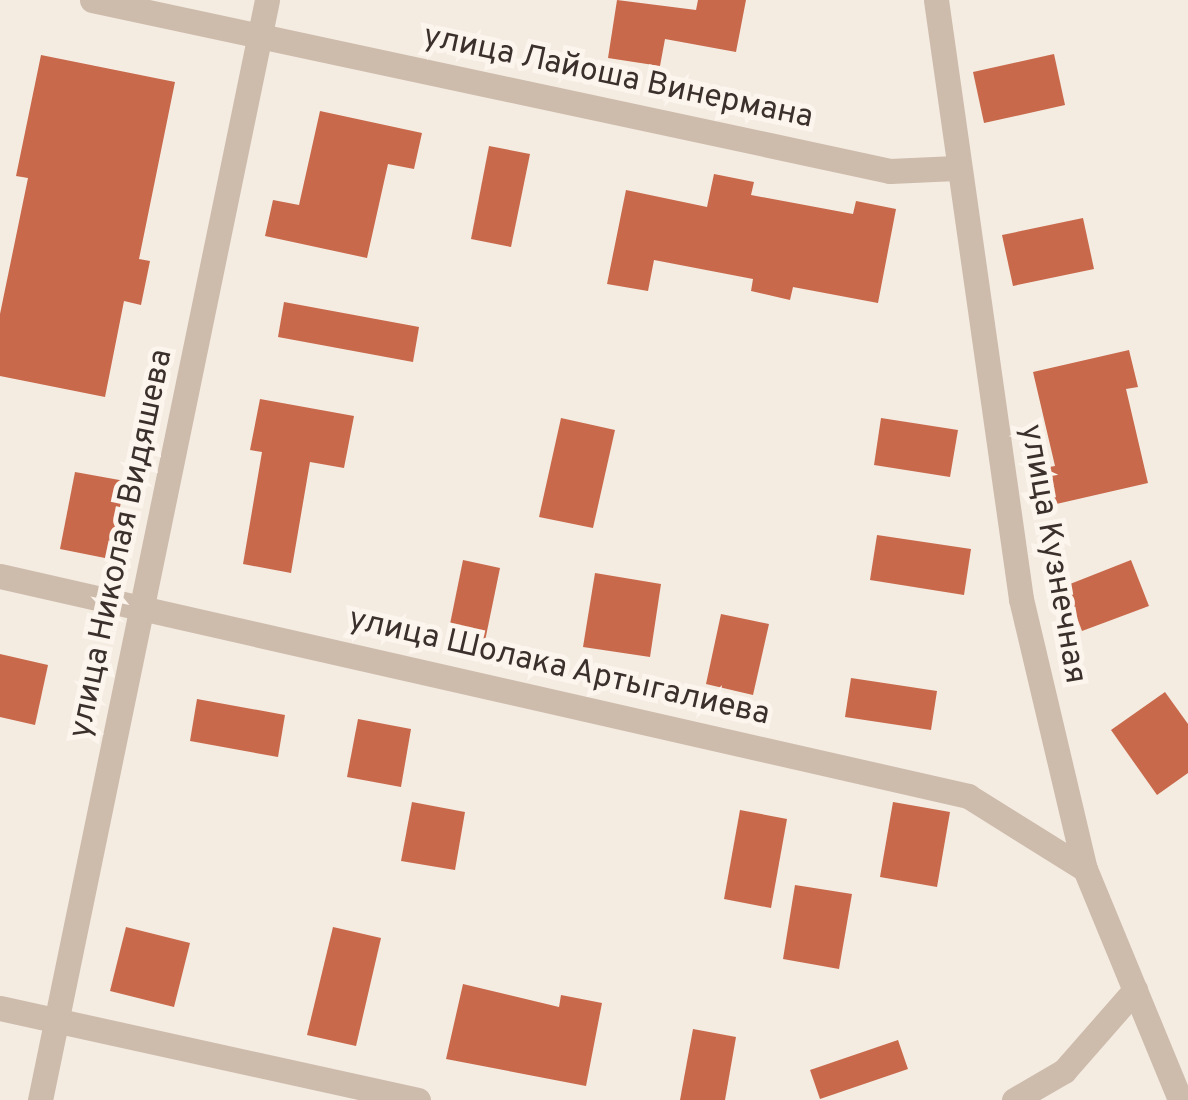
<!DOCTYPE html>
<meta charset="utf-8">
<style>
body{margin:0}
#map{position:relative;width:1188px;height:1100px;overflow:hidden;background:#f4ebe1;font-family:Overpass,sans-serif}
div>[style]{position:absolute}
[style*='--x']{left:calc(var(--x)*1px);top:calc(var(--y)*1px);width:calc(var(--w)*1px);rotate:calc(var(--a)*1deg)}
.building>*{inset:0;background:#c8694b}
.street>*{height:25px;margin:-12.5px;padding:0 12.5px;transform-origin:12.5px;border-radius:12.5px;background:#cdbbac}
span{translate:-50% -50%;white-space:nowrap;text-align:center;line-height:1.15;-webkit-text-stroke:10px #fbf5ee;paint-order:stroke}
.street-label{font-size:32px;color:#3b302b}
</style>
<div id="map">
<div class="building">
<i style="clip-path:polygon(617px 0,696px 10px,698px 0,746px 0,736px 52px,665px 39px,660px 66px,608px 58px)"></i>
<i style="clip-path:polygon(1054px 54px,1065px 105px,984px 123px,973px 72px)"></i>
<i style="clip-path:polygon(41px 55px,175px 82px,139px 259px,150px 261px,141px 305px,124px 301px,105px 397px,0 376px,0 314px,28px 178px,16px 176px)"></i>
<i style="clip-path:polygon(320px 111px,422px 133px,414px 169px,388px 164px,367px 258px,265px 236px,273px 200px,299px 205px)"></i>
<i style="clip-path:polygon(489px 146px,530px 154px,511px 247px,471px 239px)"></i>
<i style="clip-path:polygon(714px 174px,754px 182px,751px 195px,853px 214px,856px 201px,896px 209px,878px 303px,793px 287px,790px 300px,751px 291px,753px 279px,654px 260px,648px 291px,607px 284px,626px 190px,707px 207px)"></i>
<i style="clip-path:polygon(1083px 218px,1094px 269px,1013px 286px,1002px 235px)"></i>
<i style="clip-path:polygon(284px 302px,419px 327px,413px 362px,278px 337px)"></i>
<i style="clip-path:polygon(1129px 350px,1138px 387px,1126px 389px,1148px 483px,1052px 505px,1043px 468px,1055px 466px,1033px 372px)"></i>
<i style="clip-path:polygon(260px 399px,354px 416px,344px 468px,310px 462px,291px 573px,243px 564px,262px 452px,250px 450px)"></i>
<i style="clip-path:polygon(561px 418px,615px 430px,593px 528px,539px 517px)"></i>
<i style="clip-path:polygon(881px 418px,958px 430px,950px 477px,874px 465px)"></i>
<i style="clip-path:polygon(75px 472px,125px 481px,110px 559px,60px 549px)"></i>
<i style="clip-path:polygon(877px 535px,971px 549px,964px 595px,870px 580px)"></i>
<i style="clip-path:polygon(463px 560px,500px 568px,485px 641px,448px 634px)"></i>
<i style="clip-path:polygon(1131px 560px,1149px 606px,1082px 631px,1065px 586px)"></i>
<i style="clip-path:polygon(595px 573px,661px 584px,650px 657px,583px 647px)"></i>
<i style="clip-path:polygon(721px 614px,769px 624px,753px 695px,706px 684px)"></i>
<i style="clip-path:polygon(0 654px,48px 665px,35px 725px,0 717px)"></i>
<i style="clip-path:polygon(851px 678px,937px 691px,931px 730px,845px 717px)"></i>
<i style="clip-path:polygon(1165px 692px,1188px 724px,1188px 773px,1157px 795px,1111px 730px)"></i>
<i style="clip-path:polygon(197px 699px,285px 715px,278px 757px,190px 741px)"></i>
<i style="clip-path:polygon(358px 719px,411px 729px,401px 787px,347px 777px)"></i>
<i style="clip-path:polygon(412px 802px,465px 812px,455px 870px,401px 861px)"></i>
<i style="clip-path:polygon(893px 802px,950px 812px,937px 887px,880px 877px)"></i>
<i style="clip-path:polygon(740px 810px,787px 819px,771px 908px,724px 899px)"></i>
<i style="clip-path:polygon(795px 885px,852px 894px,839px 969px,783px 959px)"></i>
<i style="clip-path:polygon(126px 927px,190px 943px,174px 1007px,110px 991px)"></i>
<i style="clip-path:polygon(333px 927px,381px 938px,356px 1046px,307px 1035px)"></i>
<i style="clip-path:polygon(463px 984px,559px 1007px,561px 995px,602px 1003px,586px 1086px,446px 1059px)"></i>
<i style="clip-path:polygon(693px 1029px,736px 1037px,725px 1100px,680px 1100px)"></i>
<i style="clip-path:polygon(898px 1040px,908px 1069px,820px 1099px,810px 1070px)"></i>
</div>
<div class="street">
<i style="--x:92;--y:0;--w:816;--a:12.09"></i>
<i style="--x:890;--y:171;--w:66;--a:-2.6"></i>
<i style="--x:936;--y:0;--w:605;--a:81.92"></i>
<i style="--x:1021;--y:599;--w:277;--a:76.7"></i>
<i style="--x:1085;--y:869;--w:250;--a:67.6"></i>
<i style="--x:0;--y:576;--w:993;--a:12.8"></i>
<i style="--x:968;--y:796;--w:138;--a:32"></i>
<i style="--x:0;--y:1008;--w:428;--a:12.4"></i>
<i style="--x:40;--y:1100;--w:1123;--a:-78.34"></i>
<i style="--x:1014;--y:1100;--w:58;--a:-30.1"></i>
<i style="--x:1064;--y:1071;--w:108;--a:-48.8"></i>
</div>
<div class="street-label">
<span style="left:618px;top:78px;rotate:12deg">улица Лайоша Винермана</span>
<span style="left:122px;top:544px;rotate:-78deg">улица Николая Видяшева</span>
<span style="left:1052px;top:554px;rotate:80deg">улица Кузнечная</span>
<span style="left:559px;top:668px;rotate:13deg">улица Шолака Артыгалиева</span>
</div>
</div>
